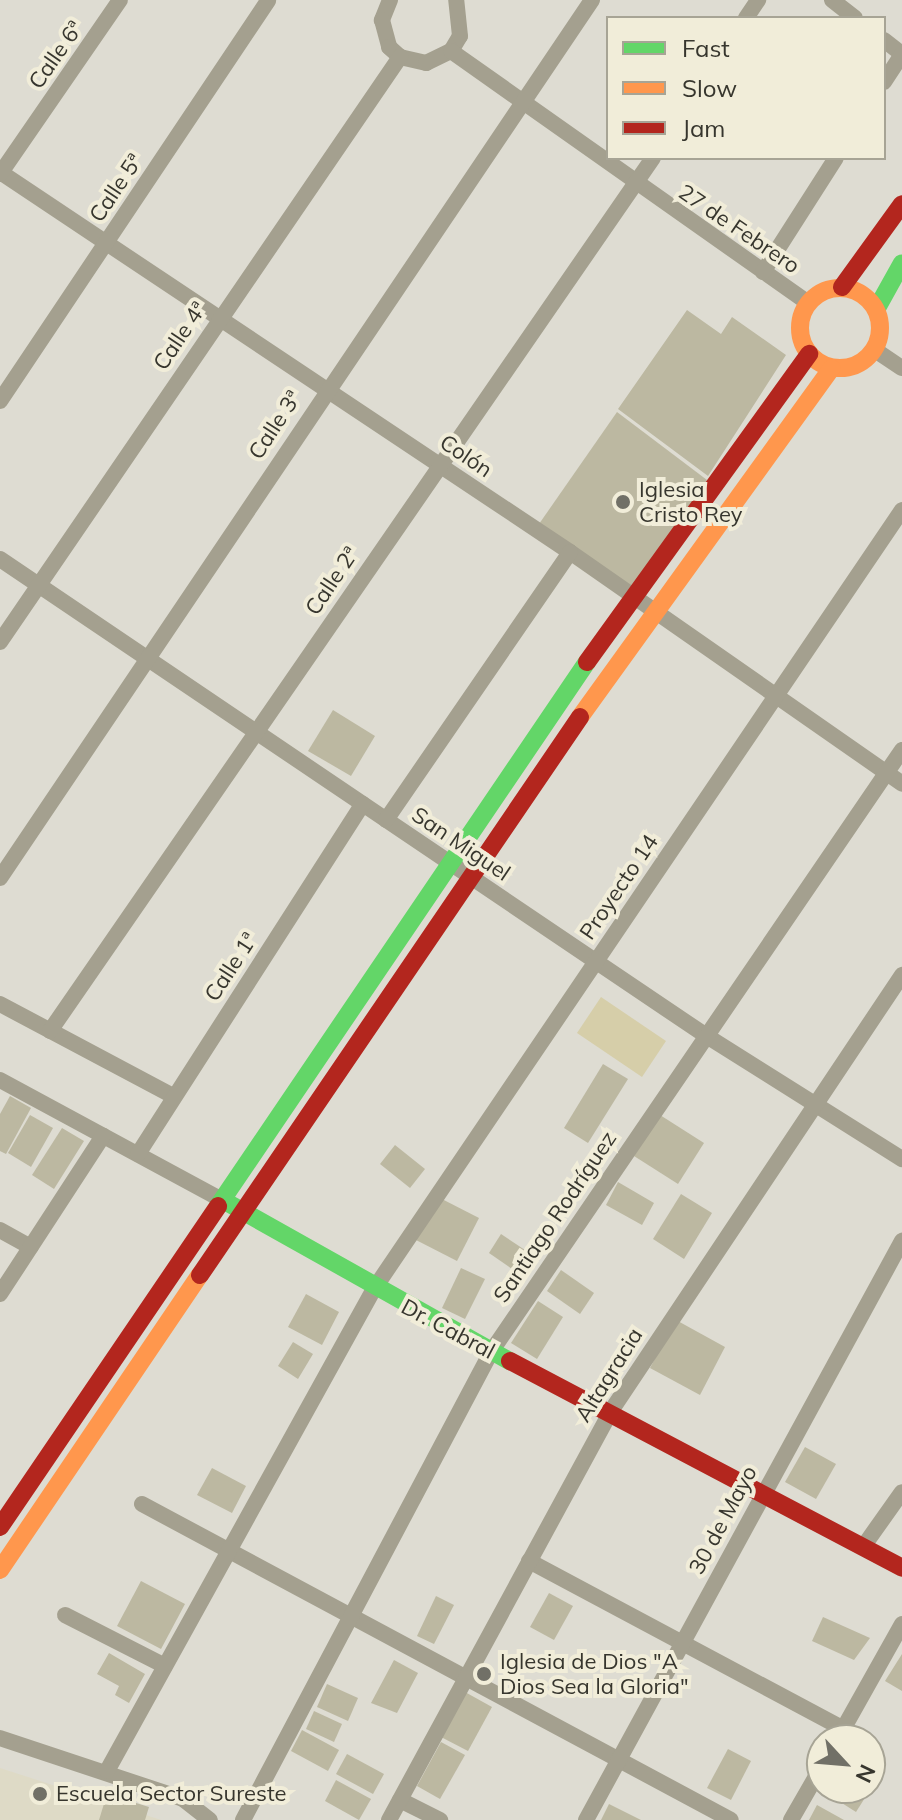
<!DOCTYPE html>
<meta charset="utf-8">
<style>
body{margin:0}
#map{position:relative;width:902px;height:1820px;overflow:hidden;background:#dedcd2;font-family:Mulish,sans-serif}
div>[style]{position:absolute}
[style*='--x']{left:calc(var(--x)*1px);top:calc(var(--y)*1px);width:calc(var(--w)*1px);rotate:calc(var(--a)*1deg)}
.built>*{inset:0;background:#dedac6}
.green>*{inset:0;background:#d6cea9}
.building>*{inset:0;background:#bcb8a1}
.street>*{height:16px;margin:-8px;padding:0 8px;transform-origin:8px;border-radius:8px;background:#a4a08f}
.fast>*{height:18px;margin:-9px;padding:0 9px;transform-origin:9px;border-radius:9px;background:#63d668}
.slow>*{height:18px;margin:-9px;padding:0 9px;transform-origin:9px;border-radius:9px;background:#ff974d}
.slow>.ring{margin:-9px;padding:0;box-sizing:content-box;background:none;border:18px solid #ff974d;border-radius:50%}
.jam>*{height:18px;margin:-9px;padding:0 9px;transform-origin:9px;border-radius:9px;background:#b3261e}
.dots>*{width:22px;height:22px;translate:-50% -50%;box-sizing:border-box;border:4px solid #f1edd9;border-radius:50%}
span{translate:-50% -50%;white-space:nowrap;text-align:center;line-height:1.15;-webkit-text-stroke:8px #f1edd9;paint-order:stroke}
.street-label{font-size:22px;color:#37362e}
.poi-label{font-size:22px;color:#37362e}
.left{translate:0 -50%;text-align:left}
.legend{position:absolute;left:606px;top:16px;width:280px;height:144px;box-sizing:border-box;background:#f1edd9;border:2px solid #a7a495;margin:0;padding:10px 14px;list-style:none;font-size:24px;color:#37362e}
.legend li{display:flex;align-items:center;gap:16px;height:40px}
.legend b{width:40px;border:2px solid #a7a495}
.north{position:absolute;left:806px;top:1724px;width:80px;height:80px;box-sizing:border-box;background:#f1edd9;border:2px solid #a7a495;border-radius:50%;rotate:116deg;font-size:22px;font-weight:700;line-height:32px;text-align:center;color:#37362e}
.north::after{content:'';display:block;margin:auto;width:28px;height:36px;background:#717067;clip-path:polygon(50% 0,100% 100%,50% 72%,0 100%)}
</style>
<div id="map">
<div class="built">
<i style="clip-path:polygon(0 1768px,161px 1820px,0 1820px)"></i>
</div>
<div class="green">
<i style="clip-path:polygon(601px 997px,666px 1041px,642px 1077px,577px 1033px)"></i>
</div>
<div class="building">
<i style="clip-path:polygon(687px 310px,721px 334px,732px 317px,786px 355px,708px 476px,618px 409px)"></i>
<i style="clip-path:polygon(617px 412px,707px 480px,634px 588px,539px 524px)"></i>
<i style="clip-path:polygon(333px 710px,375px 736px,351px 776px,308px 751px)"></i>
<i style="clip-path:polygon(603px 1064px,628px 1079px,588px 1143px,564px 1128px)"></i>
<i style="clip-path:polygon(10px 1096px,31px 1108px,6px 1154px,0 1151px,0 1114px)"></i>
<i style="clip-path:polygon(30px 1115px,53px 1128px,31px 1167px,8px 1153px)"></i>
<i style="clip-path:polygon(660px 1115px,704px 1143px,678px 1184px,634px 1156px)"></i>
<i style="clip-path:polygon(62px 1128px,84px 1141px,54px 1189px,32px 1175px)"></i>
<i style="clip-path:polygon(395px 1145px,425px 1169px,410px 1188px,380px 1164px)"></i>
<i style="clip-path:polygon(618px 1182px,654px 1203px,642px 1225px,606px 1205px)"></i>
<i style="clip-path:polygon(681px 1194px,712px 1213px,684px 1259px,653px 1239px)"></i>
<i style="clip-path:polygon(438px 1197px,479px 1218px,457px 1261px,416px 1240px)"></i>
<i style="clip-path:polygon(501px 1234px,528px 1252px,515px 1271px,489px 1253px)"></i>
<i style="clip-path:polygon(461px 1268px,485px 1279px,465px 1319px,442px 1308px)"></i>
<i style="clip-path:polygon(561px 1270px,594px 1293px,580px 1314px,547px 1291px)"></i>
<i style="clip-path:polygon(306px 1294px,339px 1312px,322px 1345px,288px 1327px)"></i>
<i style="clip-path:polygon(538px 1301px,563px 1317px,537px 1359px,511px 1343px)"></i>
<i style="clip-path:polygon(676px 1320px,725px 1347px,700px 1395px,650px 1368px)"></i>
<i style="clip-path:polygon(293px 1342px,313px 1354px,298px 1379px,278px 1366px)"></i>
<i style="clip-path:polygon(805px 1447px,836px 1464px,816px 1499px,785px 1482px)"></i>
<i style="clip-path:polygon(212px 1468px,246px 1486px,232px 1513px,197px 1495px)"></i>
<i style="clip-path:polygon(141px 1581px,185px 1604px,161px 1649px,117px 1626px)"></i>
<i style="clip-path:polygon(549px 1593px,573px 1606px,554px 1640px,530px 1627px)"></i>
<i style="clip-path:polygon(436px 1596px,454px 1605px,434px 1644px,417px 1636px)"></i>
<i style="clip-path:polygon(823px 1617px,870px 1638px,854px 1660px,812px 1641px)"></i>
<i style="clip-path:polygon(109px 1653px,145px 1674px,129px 1703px,115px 1695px,119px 1686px,97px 1674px)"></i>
<i style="clip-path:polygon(902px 1654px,902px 1691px,885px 1681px)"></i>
<i style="clip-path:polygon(394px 1660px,418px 1673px,397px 1713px,371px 1703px)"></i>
<i style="clip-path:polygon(327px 1684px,358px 1698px,348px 1721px,317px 1707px)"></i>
<i style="clip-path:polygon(465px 1692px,492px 1707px,468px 1751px,441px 1737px)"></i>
<i style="clip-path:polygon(314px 1711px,342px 1724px,334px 1742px,306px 1729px)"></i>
<i style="clip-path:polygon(302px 1730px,339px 1750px,328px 1771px,291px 1751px)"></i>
<i style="clip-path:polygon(441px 1742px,465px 1755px,440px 1799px,417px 1786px)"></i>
<i style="clip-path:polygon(728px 1749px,751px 1761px,731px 1800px,707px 1788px)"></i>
<i style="clip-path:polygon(347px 1754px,384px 1774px,373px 1794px,336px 1774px)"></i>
<i style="clip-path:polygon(336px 1780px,371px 1799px,359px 1820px,325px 1801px)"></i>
<i style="clip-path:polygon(829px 1788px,860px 1788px,868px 1793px,856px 1812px,826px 1793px)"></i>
<i style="clip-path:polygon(107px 1794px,149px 1807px,145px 1820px,99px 1820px)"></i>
<i style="clip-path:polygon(609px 1804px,641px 1820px,601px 1820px)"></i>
<i style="clip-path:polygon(817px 1805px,844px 1820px,809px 1820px)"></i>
</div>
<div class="street">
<i style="--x:390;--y:0;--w:22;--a:112"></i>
<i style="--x:382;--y:20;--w:28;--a:75"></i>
<i style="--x:389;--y:47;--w:15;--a:42"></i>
<i style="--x:400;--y:57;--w:27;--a:13"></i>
<i style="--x:426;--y:63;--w:28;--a:-26"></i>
<i style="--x:451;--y:51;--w:17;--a:-59"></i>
<i style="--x:460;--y:36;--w:36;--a:-96"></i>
<i style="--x:832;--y:0;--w:29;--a:38"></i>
<i style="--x:746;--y:18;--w:22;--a:-56"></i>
<i style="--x:884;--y:40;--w:23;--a:38"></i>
<i style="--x:451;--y:51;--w:437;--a:35.2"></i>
<i style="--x:884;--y:82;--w:33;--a:-57"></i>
<i style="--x:0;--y:172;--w:685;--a:33.69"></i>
<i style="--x:570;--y:552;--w:405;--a:34.9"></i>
<i style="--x:0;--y:174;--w:211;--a:-55.4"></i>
<i style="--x:763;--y:272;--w:135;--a:-57.4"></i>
<i style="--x:875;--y:350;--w:32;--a:34"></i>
<i style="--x:0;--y:401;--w:482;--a:-56.2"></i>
<i style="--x:0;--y:559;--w:851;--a:34.03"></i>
<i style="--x:705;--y:1035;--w:233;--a:32.2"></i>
<i style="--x:0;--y:642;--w:709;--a:-55.64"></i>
<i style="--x:386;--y:820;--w:325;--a:-55.5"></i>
<i style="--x:0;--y:878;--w:1059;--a:-56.01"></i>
<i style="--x:0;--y:1004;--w:196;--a:28"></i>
<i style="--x:50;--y:1031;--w:1061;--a:-55.37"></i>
<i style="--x:0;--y:1080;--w:255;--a:28.4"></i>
<i style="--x:138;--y:1154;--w:416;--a:-57.3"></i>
<i style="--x:0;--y:1230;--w:35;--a:29"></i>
<i style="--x:0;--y:1294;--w:189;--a:-56.9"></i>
<i style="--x:142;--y:1504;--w:668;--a:28.21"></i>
<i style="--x:863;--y:1547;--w:67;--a:-54.7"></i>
<i style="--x:529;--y:1561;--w:356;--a:28.1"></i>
<i style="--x:65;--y:1615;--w:112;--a:27"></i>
<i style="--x:0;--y:1738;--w:193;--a:18.4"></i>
<i style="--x:183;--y:1799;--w:34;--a:38"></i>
<i style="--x:837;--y:1740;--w:133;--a:-60.7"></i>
<i style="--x:107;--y:1771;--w:551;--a:-61.02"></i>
<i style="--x:374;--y:1289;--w:941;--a:-55.87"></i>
<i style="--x:400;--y:1800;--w:45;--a:26.6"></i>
<i style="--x:243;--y:1820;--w:530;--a:-62.08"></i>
<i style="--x:491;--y:1352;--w:729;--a:-55.68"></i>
<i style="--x:389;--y:1820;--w:462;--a:-61.5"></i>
<i style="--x:609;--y:1414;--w:528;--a:-56.28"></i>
<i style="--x:586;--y:1820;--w:660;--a:-61.38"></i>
<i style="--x:791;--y:1820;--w:62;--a:-60.1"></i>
</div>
<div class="fast">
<i style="--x:877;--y:308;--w:51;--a:-60.9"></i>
<i style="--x:228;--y:1203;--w:323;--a:29.3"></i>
<i style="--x:218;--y:1206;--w:657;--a:-55.85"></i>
</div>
<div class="slow">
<i class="ring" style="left:800px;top:288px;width:62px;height:62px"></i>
<i style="--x:580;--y:717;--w:430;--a:-54.2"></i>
<i style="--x:0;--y:1570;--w:356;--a:-55.9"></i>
</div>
<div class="jam">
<i style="--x:842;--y:287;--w:102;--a:-54.1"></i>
<i style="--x:587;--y:662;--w:380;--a:-54.2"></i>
<i style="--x:200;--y:1275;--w:675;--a:-55.74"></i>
<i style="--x:510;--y:1361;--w:443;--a:27.8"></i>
<i style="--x:0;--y:1527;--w:388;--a:-55.8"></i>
</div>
<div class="dots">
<i style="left:623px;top:502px;background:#717067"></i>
<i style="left:484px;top:1674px;background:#717067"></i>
<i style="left:40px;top:1794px;background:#717067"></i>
</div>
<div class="street-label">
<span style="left:56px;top:55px;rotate:-55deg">Calle 6ª</span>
<span style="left:116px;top:188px;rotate:-56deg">Calle 5ª</span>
<span style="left:739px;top:229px;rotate:34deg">27 de Febrero</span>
<span style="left:180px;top:336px;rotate:-56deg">Calle 4ª</span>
<span style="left:275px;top:425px;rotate:-57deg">Calle 3ª</span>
<span style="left:466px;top:456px;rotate:34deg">Colón</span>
<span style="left:332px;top:581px;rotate:-56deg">Calle 2ª</span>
<span style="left:461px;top:844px;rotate:34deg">San Miguel</span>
<span style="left:619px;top:887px;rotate:-56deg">Proyecto 14</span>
<span style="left:231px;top:967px;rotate:-57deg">Calle 1ª</span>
<span style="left:555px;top:1217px;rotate:-56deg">Santiago Rodríguez</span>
<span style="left:448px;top:1329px;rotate:28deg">Dr. Cabral</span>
<span style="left:609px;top:1375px;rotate:-58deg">Altagracia</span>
<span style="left:723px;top:1520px;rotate:-62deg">30 de Mayo</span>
</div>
<div class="poi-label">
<span class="left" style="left:639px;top:502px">Iglesia<br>Cristo Rey</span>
<span class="left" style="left:500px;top:1674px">Iglesia de Dios "A<br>Dios Sea la Gloria"</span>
<span class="left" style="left:56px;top:1794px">Escuela Sector Sureste</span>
</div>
<ul class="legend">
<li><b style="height:10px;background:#63d668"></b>Fast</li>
<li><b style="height:10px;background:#ff974d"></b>Slow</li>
<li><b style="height:10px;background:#b3261e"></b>Jam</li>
</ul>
<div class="north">N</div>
</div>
